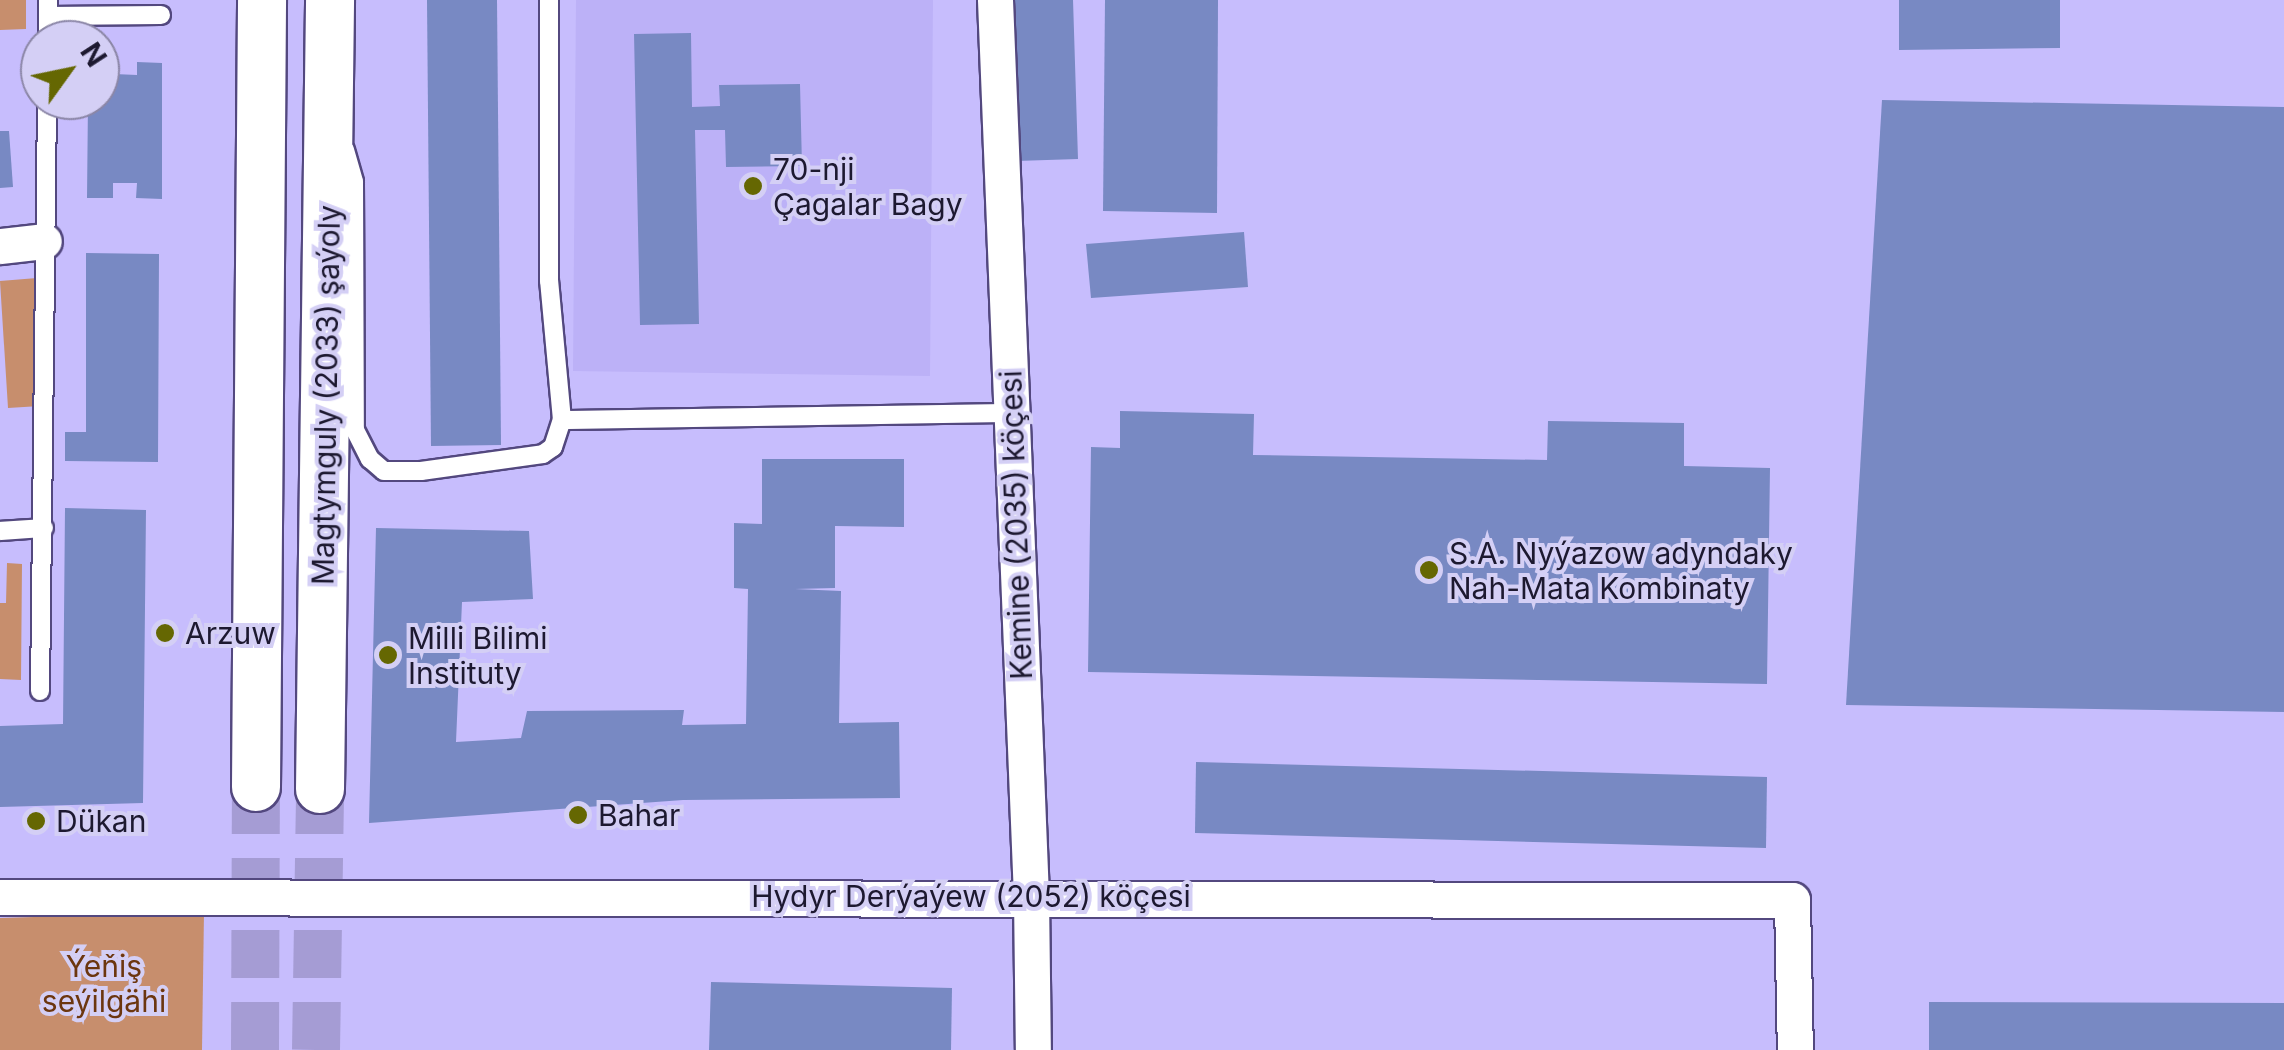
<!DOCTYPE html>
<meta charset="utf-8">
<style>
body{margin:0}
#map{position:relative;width:2284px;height:1050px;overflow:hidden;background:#c7bdfd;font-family:Inter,sans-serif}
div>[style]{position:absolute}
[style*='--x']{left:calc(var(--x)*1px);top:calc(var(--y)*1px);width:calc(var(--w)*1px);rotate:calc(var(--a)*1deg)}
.built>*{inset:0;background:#bcb1f7}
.green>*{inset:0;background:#c78e6d}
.building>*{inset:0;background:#7889c3}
.secondary-tunnel>*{height:48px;margin-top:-24px;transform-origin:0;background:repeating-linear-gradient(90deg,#a59cd4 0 48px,transparent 0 72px)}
.roads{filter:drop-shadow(2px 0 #53487f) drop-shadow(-2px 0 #53487f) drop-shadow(0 2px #53487f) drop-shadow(0 -2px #53487f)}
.service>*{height:18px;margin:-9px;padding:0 9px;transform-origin:9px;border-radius:9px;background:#fff}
.minor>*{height:35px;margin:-17.5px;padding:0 17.5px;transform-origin:17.5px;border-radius:17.5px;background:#fff}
.secondary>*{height:48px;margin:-24px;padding:0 24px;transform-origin:24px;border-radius:24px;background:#fff}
.dots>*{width:28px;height:28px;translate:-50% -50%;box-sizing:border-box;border:5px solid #d4cff5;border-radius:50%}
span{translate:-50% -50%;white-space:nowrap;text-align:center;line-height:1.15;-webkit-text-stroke:8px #d4cff5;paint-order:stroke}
.poi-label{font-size:30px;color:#1d1930}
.left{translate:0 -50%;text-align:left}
.street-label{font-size:30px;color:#1d1930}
.park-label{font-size:30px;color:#6c360f}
.north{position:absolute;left:20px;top:20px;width:100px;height:100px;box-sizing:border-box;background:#d4cff5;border:2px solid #8b86a6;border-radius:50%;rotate:57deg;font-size:28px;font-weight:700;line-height:40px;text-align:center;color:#1d1930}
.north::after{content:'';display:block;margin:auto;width:35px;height:45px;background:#656702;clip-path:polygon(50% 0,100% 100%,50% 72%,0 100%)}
</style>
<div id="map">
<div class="built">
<i style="clip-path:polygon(576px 0,933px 0,930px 376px,573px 371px)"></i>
</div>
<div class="green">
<i style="clip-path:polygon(0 0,26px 0,26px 29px,0 30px)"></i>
<i style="clip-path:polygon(37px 278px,40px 406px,8px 408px,0 281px)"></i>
<i style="clip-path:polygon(7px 563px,22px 564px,21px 680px,0 679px,0 603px,6px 603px)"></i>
<i style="clip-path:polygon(204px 912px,202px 1050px,0 1050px,0 918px)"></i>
</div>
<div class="building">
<i style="clip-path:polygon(427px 0,497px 0,501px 445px,431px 446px)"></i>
<i style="clip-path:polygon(1010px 0,1073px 0,1078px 159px,1016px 161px)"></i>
<i style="clip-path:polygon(1105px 0,1218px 0,1217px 213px,1103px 211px)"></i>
<i style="clip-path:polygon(1899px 0,2060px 0,2060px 48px,1899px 50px)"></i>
<i style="clip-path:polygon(691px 33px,692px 107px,720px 106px,719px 85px,800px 84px,802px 166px,726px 167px,725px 130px,695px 130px,699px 324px,640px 325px,634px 34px)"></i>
<i style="clip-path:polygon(100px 62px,114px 62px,114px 74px,137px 75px,137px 62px,162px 63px,162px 199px,136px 198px,137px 183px,113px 183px,113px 198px,87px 198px,88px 100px,100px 100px)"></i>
<i style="clip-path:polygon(1882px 100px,2284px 107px,2284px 712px,1846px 705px)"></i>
<i style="clip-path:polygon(0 131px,9px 131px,13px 187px,0 188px)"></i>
<i style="clip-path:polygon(1244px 232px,1248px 287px,1091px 298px,1086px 244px)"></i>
<i style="clip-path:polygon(86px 253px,159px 254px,158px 462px,65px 461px,65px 432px,86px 432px)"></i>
<i style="clip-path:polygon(1120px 411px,1254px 414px,1253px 455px,1547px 460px,1548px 421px,1684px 423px,1684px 466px,1770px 468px,1767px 684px,1088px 672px,1091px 447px,1120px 448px)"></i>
<i style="clip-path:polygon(762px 459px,904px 459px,904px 527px,835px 526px,835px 588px,795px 589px,841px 591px,839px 723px,899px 722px,900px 798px,683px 800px,369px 823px,376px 528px,529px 531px,533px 599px,462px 602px,456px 742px,521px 738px,527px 711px,684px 710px,682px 725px,746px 724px,748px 589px,734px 588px,734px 523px,762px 524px)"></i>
<i style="clip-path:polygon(65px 508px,146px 510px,143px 803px,0 807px,0 726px,63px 724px)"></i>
<i style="clip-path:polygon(1196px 762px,1767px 777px,1766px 848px,1195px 833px)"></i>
<i style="clip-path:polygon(711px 982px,952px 988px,951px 1050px,709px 1050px)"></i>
<i style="clip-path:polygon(1929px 1002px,2284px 1003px,2284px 1050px,1929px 1050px)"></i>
</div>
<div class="secondary-tunnel">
<i style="--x:255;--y:1050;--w:263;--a:-89.8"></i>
<i style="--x:316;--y:1050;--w:261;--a:-89.1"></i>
</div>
<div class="roads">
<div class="service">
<i style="--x:48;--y:16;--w:113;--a:-0.5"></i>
<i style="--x:48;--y:40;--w:40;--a:-90"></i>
<i style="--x:345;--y:150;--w:33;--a:74"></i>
<i style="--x:354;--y:182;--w:248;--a:89.8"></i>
<i style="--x:355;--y:430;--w:33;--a:63"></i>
<i style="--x:370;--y:459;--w:18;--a:41"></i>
<i style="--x:384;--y:471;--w:37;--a:0"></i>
<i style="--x:421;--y:471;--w:123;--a:-7.9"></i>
<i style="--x:543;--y:454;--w:12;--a:-35"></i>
<i style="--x:553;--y:447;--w:28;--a:-72"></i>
<i style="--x:562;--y:420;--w:140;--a:-95.3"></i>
<i style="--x:549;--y:281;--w:281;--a:-90"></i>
<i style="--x:562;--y:420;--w:450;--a:-0.9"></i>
<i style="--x:0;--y:531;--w:44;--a:-3.9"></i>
<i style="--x:40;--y:691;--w:591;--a:-89.32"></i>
</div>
<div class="minor">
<i style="--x:995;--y:0;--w:897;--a:87.7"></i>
<i style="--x:1031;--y:896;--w:154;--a:89.3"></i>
<i style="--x:0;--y:246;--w:44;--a:-6.5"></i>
<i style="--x:0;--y:897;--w:1792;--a:0.1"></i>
<i style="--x:1792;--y:900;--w:150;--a:88.9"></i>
</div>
<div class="secondary">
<i style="--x:256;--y:787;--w:787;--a:-89.56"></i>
<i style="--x:320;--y:789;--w:789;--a:-89.27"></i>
</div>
</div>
<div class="dots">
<i style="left:753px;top:186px;background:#656702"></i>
<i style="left:1429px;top:570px;background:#656702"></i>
<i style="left:165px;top:633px;background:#656702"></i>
<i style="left:388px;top:655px;background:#656702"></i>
<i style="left:578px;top:815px;background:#656702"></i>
<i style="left:36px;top:821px;background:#656702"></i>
</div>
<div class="poi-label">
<span class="left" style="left:773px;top:186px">70-nji<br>Çagalar Bagy</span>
<span class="left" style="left:1449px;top:570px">S.A. Nyýazow adyndaky<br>Nah-Mata Kombinaty</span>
<span class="left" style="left:185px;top:633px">Arzuw</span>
<span class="left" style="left:408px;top:655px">Milli Bilimi<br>Instituty</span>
<span class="left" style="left:598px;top:815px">Bahar</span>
<span class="left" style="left:56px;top:821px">Dükan</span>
</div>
<div class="street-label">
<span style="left:326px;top:395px;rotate:-89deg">Magtymguly (2033) şaýoly</span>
<span style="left:1016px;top:525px;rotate:-92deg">Kemine (2035) köçesi</span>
<span style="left:971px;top:896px">Hydyr Derýaýew (2052) köçesi</span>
</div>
<div class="park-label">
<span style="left:104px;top:983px">Ýeňiş<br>seýilgähi</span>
</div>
<div class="north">N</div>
</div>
